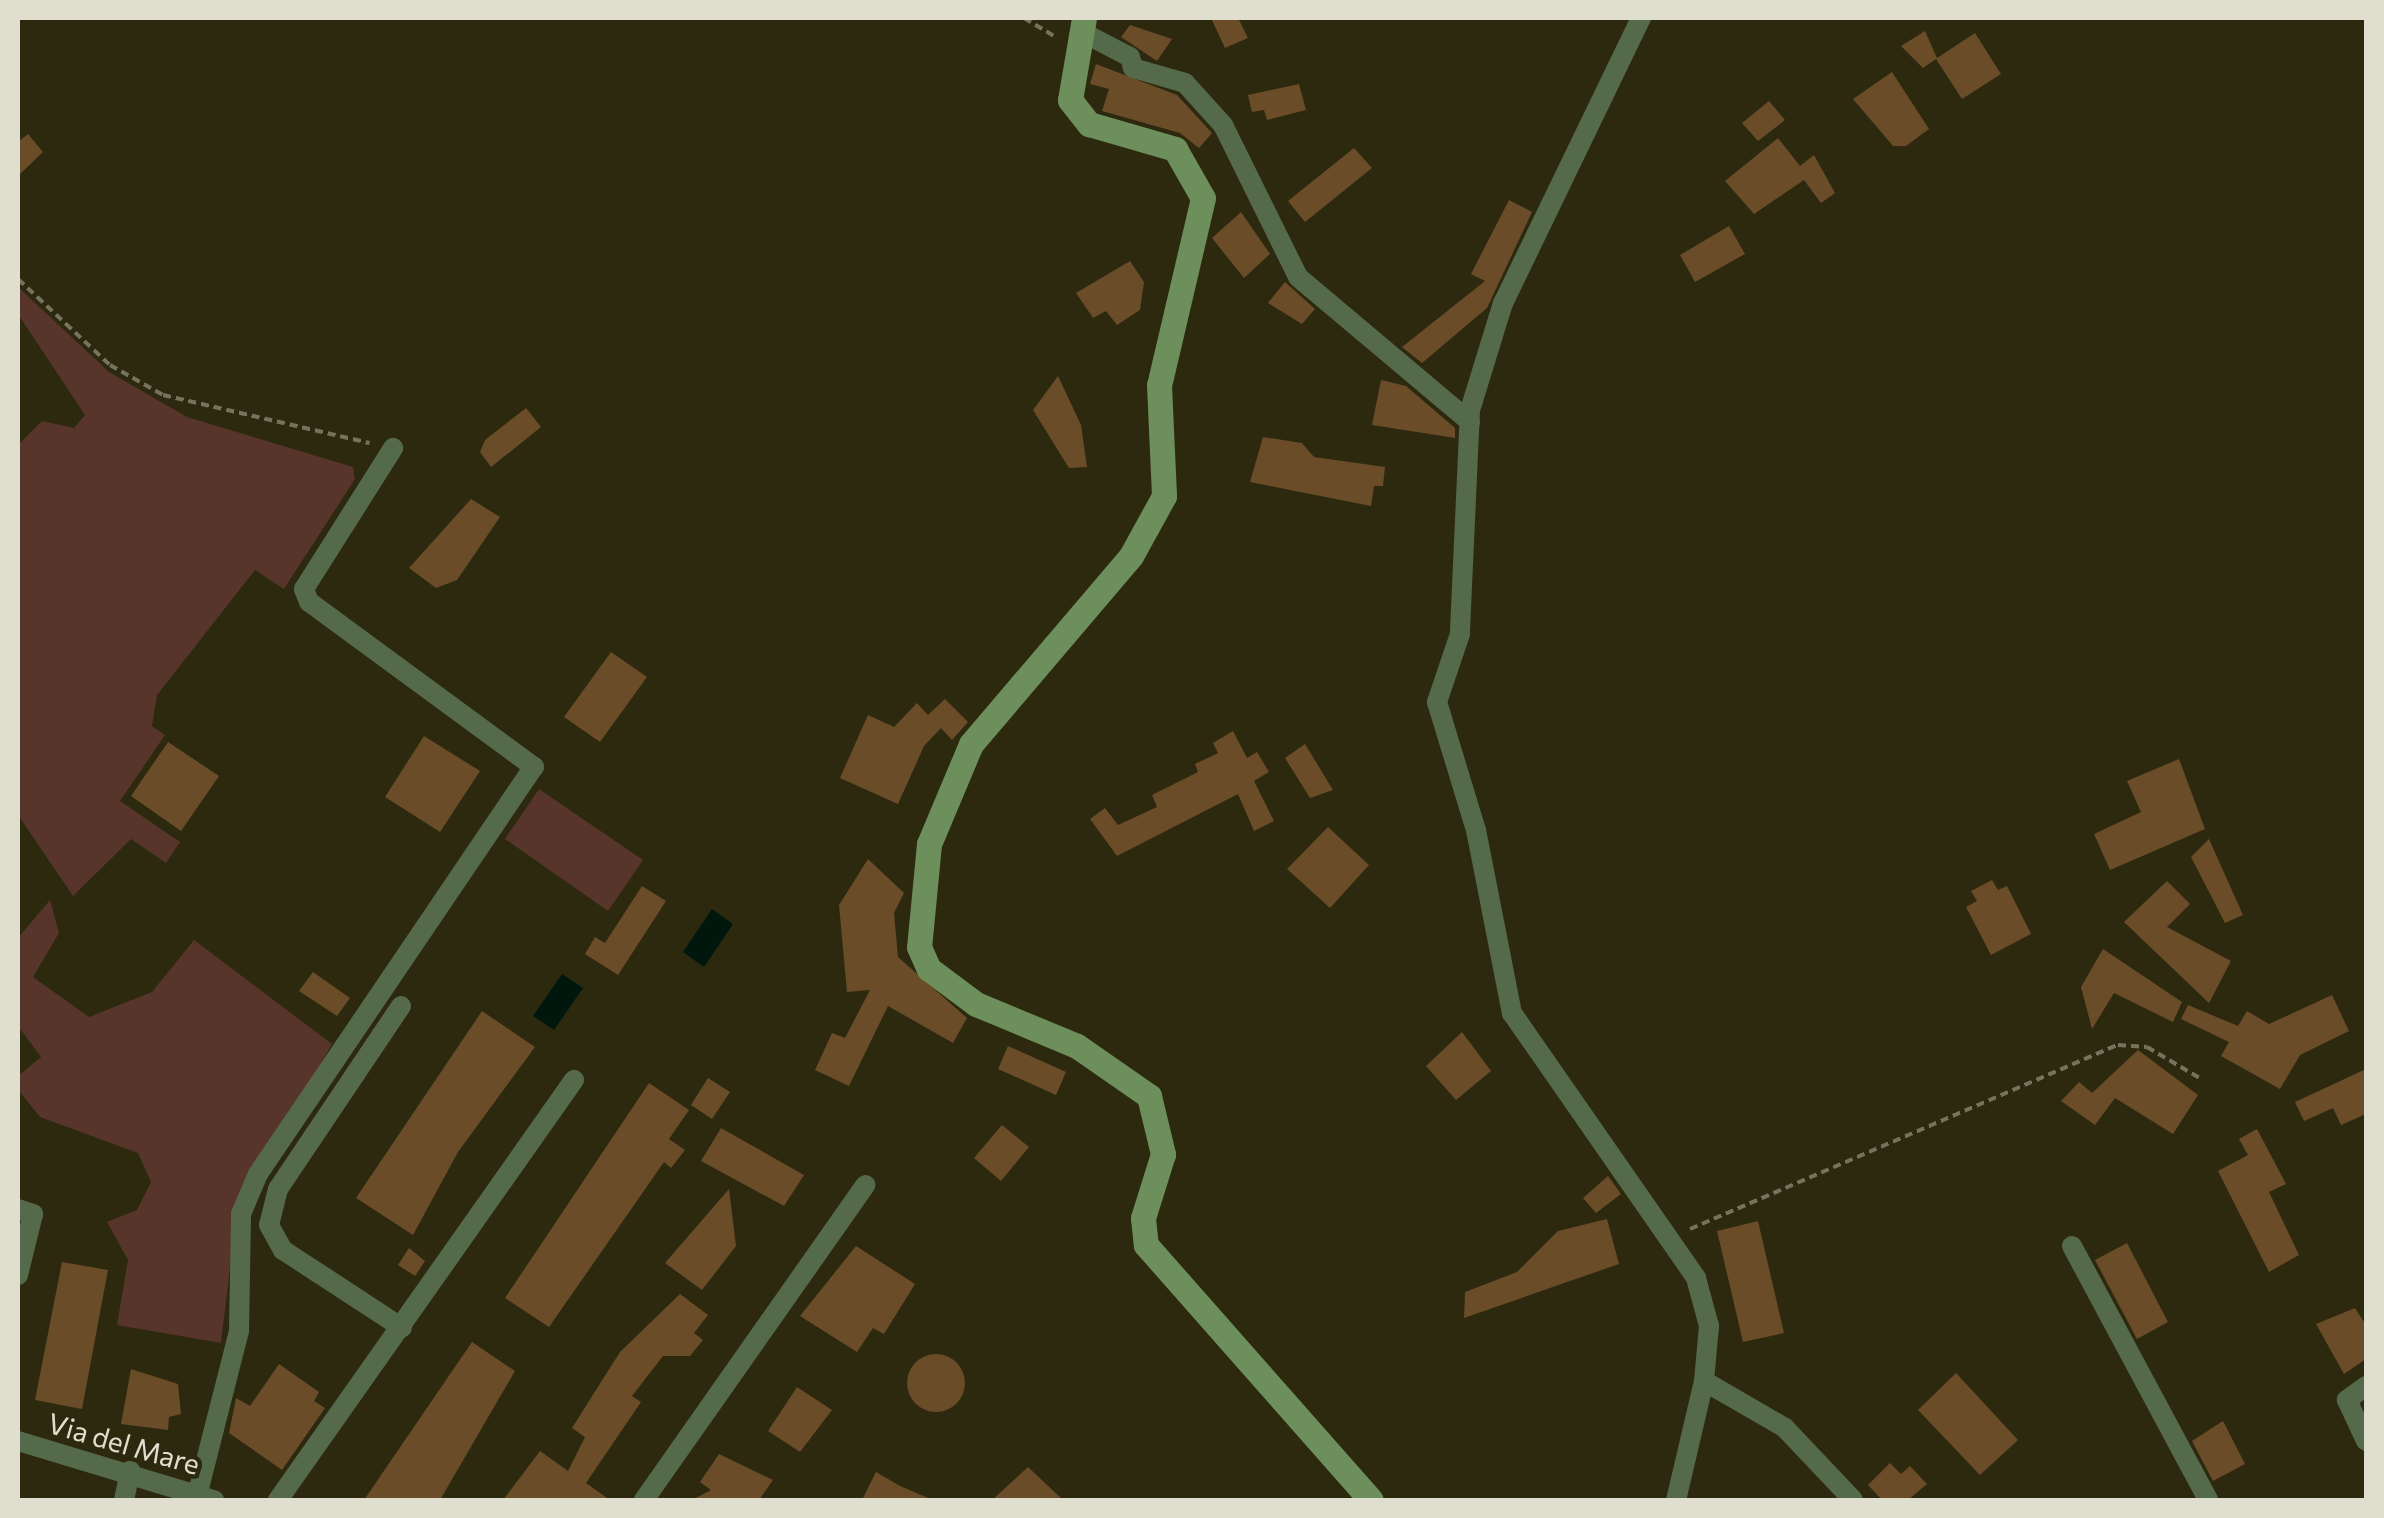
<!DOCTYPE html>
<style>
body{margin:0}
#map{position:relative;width:2384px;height:1518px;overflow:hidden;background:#2c290f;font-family:Commissioner,sans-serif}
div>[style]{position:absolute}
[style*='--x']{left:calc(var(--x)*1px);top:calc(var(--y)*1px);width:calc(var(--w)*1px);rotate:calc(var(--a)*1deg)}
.green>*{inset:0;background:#57352b}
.water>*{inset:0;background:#00170e}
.building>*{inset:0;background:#6a4c28}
.round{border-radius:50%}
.path>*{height:4px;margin-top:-2px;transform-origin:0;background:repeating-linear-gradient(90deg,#75735d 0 8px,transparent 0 13px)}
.street>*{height:20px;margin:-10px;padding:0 10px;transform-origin:10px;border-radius:10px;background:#546a4a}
.secondary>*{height:25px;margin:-12.5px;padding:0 12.5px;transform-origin:12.5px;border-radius:12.5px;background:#6d8f5b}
span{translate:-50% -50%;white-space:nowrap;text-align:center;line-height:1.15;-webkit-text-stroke:9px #2c290f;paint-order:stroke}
.street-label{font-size:28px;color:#e0dfcf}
.frame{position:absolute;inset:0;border:20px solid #e0dfcf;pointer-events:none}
</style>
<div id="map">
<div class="green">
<i style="clip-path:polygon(18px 287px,109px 372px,187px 417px,353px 467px,355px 479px,284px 589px,255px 570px,157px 695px,152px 726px,165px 735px,120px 801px,180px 842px,166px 863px,131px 839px,73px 896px,18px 815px,18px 445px,42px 421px,74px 428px,85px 415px,18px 314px)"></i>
<i style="clip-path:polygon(539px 789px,643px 860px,608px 911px,505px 839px)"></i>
<i style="clip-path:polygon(50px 900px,59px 933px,33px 977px,89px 1017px,152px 992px,194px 940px,332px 1044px,237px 1209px,221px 1343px,117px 1325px,128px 1260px,107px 1222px,137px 1210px,151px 1182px,138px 1153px,40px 1117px,20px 1092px,18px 1076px,41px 1057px,18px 1026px,18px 938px)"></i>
</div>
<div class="water">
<i style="clip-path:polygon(712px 909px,733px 924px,704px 967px,683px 952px)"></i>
<i style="clip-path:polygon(562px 974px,583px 988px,554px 1030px,533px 1016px)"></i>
</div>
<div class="building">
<i style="clip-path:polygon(1211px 18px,1238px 18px,1248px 38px,1225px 48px)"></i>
<i style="clip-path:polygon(1130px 25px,1172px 39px,1157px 61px,1121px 37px)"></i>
<i style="clip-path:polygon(1925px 31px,1937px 58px,1975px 33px,2001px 74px,1962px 99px,1936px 59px,1923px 68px,1901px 46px)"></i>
<i style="clip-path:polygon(1096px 64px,1177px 95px,1212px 133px,1199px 148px,1180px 133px,1102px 111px,1109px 89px,1090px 84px)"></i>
<i style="clip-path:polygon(1892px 72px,1929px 129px,1906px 146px,1893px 146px,1853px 99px)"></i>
<i style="clip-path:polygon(1299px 84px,1306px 110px,1267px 120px,1264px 110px,1252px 112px,1248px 95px)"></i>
<i style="clip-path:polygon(1769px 101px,1785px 120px,1758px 141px,1742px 123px)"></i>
<i style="clip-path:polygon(28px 134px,43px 152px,18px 176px,18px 142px)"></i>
<i style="clip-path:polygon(1778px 138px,1800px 166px,1814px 155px,1835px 193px,1821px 203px,1804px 180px,1754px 214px,1725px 181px)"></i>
<i style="clip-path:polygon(1354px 148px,1372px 168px,1305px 222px,1288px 201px)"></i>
<i style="clip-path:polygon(1509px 200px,1532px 212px,1487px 308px,1422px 363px,1402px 347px,1485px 281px,1471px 274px)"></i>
<i style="clip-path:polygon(1241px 212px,1270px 254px,1244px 278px,1212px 238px)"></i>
<i style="clip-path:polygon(1729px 226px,1745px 254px,1695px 282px,1680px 255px)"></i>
<i style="clip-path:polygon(1130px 261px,1144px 282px,1140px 310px,1117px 325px,1106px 311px,1093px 318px,1076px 293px)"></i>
<i style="clip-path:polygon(1285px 282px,1315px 309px,1302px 324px,1268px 303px)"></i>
<i style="clip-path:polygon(1058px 376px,1081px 425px,1087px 467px,1069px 468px,1033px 410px)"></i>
<i style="clip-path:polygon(1381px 380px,1406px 386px,1455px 428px,1455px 438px,1372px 425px)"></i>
<i style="clip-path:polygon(526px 408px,541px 427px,491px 467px,480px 452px,485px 440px)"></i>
<i style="clip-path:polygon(1263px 437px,1302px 443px,1314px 457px,1385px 467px,1383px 486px,1374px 486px,1371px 506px,1250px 482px)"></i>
<i style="clip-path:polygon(471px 499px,500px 517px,457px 580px,436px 588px,409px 568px)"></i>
<i style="clip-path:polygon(611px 652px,647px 677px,600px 742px,564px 717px)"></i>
<i style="clip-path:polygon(945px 699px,968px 722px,952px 740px,941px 728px,924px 746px,898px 804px,840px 778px,868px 715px,894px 727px,917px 703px,928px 715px)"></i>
<i style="clip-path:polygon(1233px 731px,1247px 758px,1257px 752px,1269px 772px,1254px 781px,1274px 821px,1254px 831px,1238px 794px,1117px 856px,1090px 819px,1105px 808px,1118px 825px,1157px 807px,1152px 795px,1198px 772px,1195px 764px,1218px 753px,1213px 743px)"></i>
<i style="clip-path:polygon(424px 736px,480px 771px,440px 832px,385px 797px)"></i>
<i style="clip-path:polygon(168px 742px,219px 776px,181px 831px,131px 796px)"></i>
<i style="clip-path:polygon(1305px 744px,1333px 790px,1310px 798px,1285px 758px)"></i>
<i style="clip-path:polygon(2179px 759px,2205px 829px,2110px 870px,2094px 834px,2141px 812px,2127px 781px)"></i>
<i style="clip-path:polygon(1328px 827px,1369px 865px,1330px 908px,1287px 869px)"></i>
<i style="clip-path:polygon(2209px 839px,2243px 915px,2225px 923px,2191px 857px)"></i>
<i style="clip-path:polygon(868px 859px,904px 893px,894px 913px,898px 957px,967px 1018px,953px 1043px,888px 1006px,849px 1086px,815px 1070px,832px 1033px,845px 1038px,870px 990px,847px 992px,839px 905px)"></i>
<i style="clip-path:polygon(1992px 880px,1998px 890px,2007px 886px,2031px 934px,1991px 955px,1966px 907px,1977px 901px,1971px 891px)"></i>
<i style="clip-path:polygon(2167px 881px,2190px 904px,2167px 927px,2231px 961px,2209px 1003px,2124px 922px)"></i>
<i style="clip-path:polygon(642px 886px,666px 901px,618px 975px,585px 954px,595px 937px,605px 943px)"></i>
<i style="clip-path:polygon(2103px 949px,2182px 1002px,2173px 1022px,2114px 993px,2092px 1029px,2081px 987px)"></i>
<i style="clip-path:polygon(313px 972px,350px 998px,337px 1016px,299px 991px)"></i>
<i style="clip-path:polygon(2332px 995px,2349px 1031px,2300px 1055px,2280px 1089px,2221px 1056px,2229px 1042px,2181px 1019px,2188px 1005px,2238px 1026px,2247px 1011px,2269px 1024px)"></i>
<i style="clip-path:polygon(482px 1011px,535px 1047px,458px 1152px,413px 1235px,356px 1198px)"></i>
<i style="clip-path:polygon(1462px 1032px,1491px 1071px,1456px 1100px,1426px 1066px)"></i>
<i style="clip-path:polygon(1008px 1046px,1066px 1072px,1056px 1095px,998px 1069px)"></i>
<i style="clip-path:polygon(2138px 1050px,2198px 1095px,2173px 1134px,2115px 1098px,2095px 1125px,2061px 1101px,2079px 1082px,2092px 1093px)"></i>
<i style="clip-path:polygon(2366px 1069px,2366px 1114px,2341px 1125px,2333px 1108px,2304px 1121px,2295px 1102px)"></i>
<i style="clip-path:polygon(708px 1078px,730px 1092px,712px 1119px,691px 1105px)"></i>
<i style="clip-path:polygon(649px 1083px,689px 1110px,669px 1139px,685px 1150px,671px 1168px,664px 1162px,549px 1327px,505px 1298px)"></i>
<i style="clip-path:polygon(1002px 1125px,1029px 1147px,1001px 1181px,974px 1158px)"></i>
<i style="clip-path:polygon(721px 1128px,804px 1175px,784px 1206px,701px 1161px)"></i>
<i style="clip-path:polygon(2257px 1129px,2286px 1184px,2269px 1192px,2299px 1255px,2269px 1272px,2218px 1171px,2248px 1155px,2239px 1139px)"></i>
<i style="clip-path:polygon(1608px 1176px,1621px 1194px,1596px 1213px,1583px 1198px)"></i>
<i style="clip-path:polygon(729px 1189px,736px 1246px,702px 1290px,665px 1263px)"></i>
<i style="clip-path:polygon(1607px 1219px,1619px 1264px,1464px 1318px,1465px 1292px,1517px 1272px,1558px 1231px)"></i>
<i style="clip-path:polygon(1758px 1221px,1784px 1333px,1743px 1342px,1717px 1231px)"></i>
<i style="clip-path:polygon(2127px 1243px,2168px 1322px,2137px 1339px,2095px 1260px)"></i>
<i style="clip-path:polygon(856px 1246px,915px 1284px,884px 1334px,873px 1328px,857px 1352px,800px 1316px)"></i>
<i style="clip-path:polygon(409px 1248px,425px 1261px,415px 1276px,398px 1265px)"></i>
<i style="clip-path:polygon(62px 1262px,108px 1270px,82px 1409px,35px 1400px)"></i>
<i style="clip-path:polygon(680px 1294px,708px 1315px,694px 1333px,703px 1340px,690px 1356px,663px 1356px,632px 1396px,641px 1402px,586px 1483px,610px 1500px,503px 1500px,540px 1451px,568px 1471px,585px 1437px,572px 1428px,620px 1352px)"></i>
<i style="clip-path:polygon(2355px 1308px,2366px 1325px,2366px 1359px,2344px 1374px,2316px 1324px)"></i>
<i style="clip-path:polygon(472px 1342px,515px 1371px,440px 1500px,364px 1500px)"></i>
<i class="round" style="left:907px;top:1354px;width:58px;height:58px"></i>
<i style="clip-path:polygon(279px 1364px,319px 1392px,314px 1401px,325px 1408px,282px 1470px,229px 1433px,236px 1398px,250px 1406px)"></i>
<i style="clip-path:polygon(131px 1369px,178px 1384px,181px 1414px,169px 1417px,168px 1430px,121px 1424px)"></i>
<i style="clip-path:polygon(1956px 1373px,2018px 1440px,1980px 1475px,1918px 1410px)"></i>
<i style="clip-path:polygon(797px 1387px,832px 1410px,800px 1452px,768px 1431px)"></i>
<i style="clip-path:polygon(2223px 1421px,2245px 1464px,2213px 1481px,2192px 1441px)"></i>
<i style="clip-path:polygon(719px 1454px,773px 1480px,759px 1500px,692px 1500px,711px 1490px,700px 1482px)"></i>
<i style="clip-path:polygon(1890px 1463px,1901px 1474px,1910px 1466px,1927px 1484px,1908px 1500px,1882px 1500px,1868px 1485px)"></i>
<i style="clip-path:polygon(1028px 1467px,1063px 1500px,992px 1500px)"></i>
<i style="clip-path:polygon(876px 1472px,900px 1486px,933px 1500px,862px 1500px)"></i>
</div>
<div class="path">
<i style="--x:1024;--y:18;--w:39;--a:31"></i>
<i style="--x:18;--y:279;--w:126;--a:43.1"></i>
<i style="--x:110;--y:365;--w:61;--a:29.5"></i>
<i style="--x:163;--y:395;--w:212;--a:13.1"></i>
<i style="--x:1690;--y:1229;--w:466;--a:-23.3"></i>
<i style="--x:2118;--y:1045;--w:29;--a:4"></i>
<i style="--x:2147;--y:1047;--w:65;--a:30.5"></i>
</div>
<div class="street">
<i style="--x:1641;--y:18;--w:317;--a:115.8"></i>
<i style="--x:1503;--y:303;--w:112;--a:107.1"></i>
<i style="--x:1470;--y:410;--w:224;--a:92.6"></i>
<i style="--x:1460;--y:634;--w:72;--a:108.7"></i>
<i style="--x:1437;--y:702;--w:134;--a:73.1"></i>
<i style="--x:1476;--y:830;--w:187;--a:78.9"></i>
<i style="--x:1512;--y:1013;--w:323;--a:55.2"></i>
<i style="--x:1696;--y:1278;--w:50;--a:74.8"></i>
<i style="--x:1709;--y:1326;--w:55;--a:95.2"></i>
<i style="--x:1704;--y:1381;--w:122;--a:103.2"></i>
<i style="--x:1080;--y:31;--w:56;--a:27.5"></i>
<i style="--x:1130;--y:57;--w:11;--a:75"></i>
<i style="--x:1133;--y:68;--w:54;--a:16.1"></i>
<i style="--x:1185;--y:83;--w:57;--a:47.9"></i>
<i style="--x:1223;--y:125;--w:169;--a:63.7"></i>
<i style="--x:1298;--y:277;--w:225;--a:40.1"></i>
<i style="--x:401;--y:1006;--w:220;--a:123.9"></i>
<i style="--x:278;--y:1189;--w:37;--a:104"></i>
<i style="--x:269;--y:1225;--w:29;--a:61"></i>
<i style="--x:283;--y:1250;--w:142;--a:33.2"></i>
<i style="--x:18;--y:1209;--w:16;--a:18"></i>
<i style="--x:33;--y:1214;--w:63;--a:103.8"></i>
<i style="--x:2072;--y:1246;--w:288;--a:61.8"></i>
<i style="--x:1704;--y:1381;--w:94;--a:30.1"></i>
<i style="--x:1785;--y:1428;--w:99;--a:46.6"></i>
<i style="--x:2366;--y:1386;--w:24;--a:144"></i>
<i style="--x:2347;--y:1400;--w:45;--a:65.1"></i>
<i style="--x:18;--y:1441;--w:205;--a:16.8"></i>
<i style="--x:198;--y:1492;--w:166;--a:-75.7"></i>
<i style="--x:239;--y:1331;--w:117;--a:-89"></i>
<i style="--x:241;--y:1214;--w:43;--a:-67"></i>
<i style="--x:258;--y:1174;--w:492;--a:-55.9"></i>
<i style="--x:534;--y:767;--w:279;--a:-143.7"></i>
<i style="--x:309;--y:602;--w:14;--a:-111"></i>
<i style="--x:304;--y:589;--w:167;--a:-57.7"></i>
<i style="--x:124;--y:1500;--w:30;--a:-78"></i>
<i style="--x:278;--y:1500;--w:514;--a:-54.83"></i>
<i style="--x:644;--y:1500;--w:385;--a:-54.9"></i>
</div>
<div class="secondary">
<i style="--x:1084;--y:18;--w:83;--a:99.7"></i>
<i style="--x:1070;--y:100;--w:31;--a:52"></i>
<i style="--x:1089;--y:124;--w:90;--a:16.2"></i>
<i style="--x:1175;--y:149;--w:56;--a:60.3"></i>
<i style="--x:1203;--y:198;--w:192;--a:103.2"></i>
<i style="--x:1159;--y:385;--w:111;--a:87.4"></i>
<i style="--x:1164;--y:496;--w:68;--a:118.8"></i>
<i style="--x:1131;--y:556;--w:247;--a:130.4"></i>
<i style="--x:971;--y:744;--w:108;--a:112.8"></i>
<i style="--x:929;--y:844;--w:103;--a:95.5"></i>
<i style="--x:919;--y:947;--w:24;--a:66"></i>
<i style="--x:929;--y:969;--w:59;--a:36.7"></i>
<i style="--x:976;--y:1004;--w:109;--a:22.6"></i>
<i style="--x:1077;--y:1046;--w:88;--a:34.8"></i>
<i style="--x:1149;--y:1096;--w:60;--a:76.4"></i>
<i style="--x:1163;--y:1154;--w:67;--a:107.4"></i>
<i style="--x:1143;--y:1218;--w:27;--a:84"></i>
<i style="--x:1146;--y:1245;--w:340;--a:48.6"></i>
</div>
<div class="street-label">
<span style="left:124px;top:1443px;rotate:16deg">Via del Mare</span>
</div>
<div class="frame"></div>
</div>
